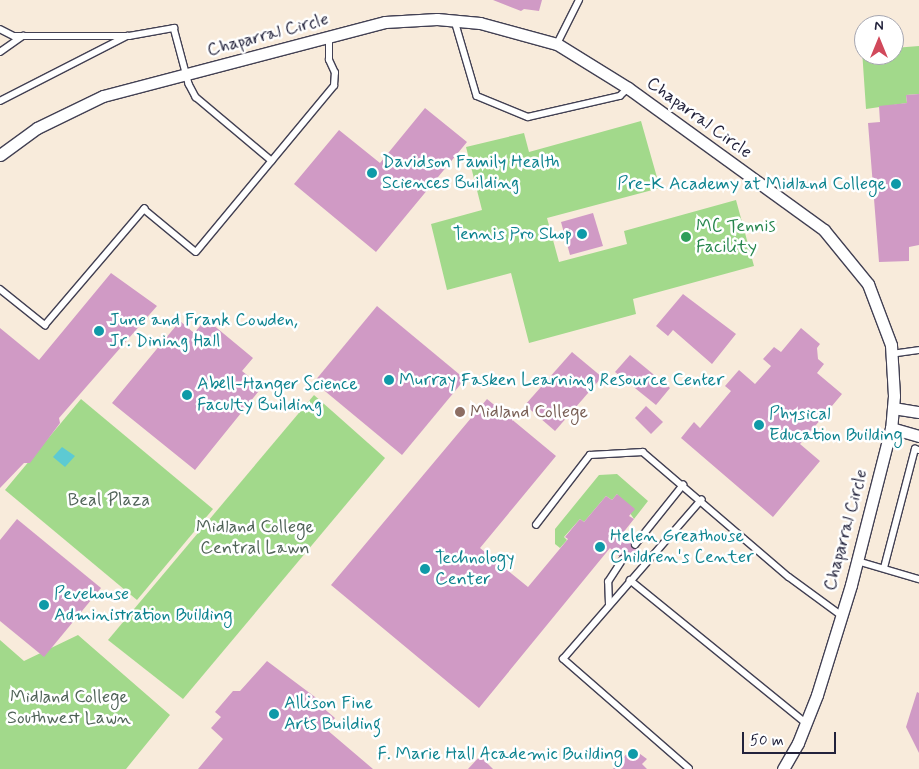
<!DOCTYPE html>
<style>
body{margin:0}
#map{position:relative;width:919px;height:769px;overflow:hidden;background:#f8ebdb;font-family:Mynerve,sans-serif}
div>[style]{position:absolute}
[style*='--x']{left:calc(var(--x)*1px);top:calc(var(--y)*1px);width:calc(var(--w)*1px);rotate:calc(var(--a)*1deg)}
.green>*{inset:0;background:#a2d98b}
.water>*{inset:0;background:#5dcad3}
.building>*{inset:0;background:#d09ac5}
.roads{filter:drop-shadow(1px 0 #424053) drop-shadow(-1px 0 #424053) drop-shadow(0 1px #424053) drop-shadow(0 -1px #424053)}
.service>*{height:5.5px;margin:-2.75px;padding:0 2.75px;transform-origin:2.75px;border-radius:2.75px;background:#fff}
.minor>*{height:11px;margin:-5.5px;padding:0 5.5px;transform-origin:5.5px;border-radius:5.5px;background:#fff}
.dots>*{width:14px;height:14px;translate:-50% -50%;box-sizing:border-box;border:2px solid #fff;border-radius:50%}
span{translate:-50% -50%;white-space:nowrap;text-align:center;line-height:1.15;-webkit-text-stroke:5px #fff;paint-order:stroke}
.street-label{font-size:18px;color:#22223b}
.culture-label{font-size:18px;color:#0d838f}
.left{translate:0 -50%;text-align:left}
.right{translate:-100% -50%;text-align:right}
.leisure-label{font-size:18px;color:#27864d}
.education-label{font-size:18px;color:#785e54}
.park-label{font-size:18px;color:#4f6257}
.north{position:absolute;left:854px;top:15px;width:50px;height:50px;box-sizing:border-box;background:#fff;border:1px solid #a7a7b1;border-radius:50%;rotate:0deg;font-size:14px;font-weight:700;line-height:20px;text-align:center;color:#22223b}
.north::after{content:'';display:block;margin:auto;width:18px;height:22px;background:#d1495b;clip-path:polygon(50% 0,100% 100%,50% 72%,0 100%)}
.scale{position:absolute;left:742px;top:732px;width:94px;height:22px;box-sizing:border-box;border:2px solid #22223b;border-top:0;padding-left:6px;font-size:15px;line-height:18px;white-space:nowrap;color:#22223b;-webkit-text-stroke:4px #fff;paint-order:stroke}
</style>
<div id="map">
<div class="green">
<i style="clip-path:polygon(919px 46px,919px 94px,906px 95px,907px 103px,866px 109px,862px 50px,864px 55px,894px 55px,894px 48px)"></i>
<i style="clip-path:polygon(641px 121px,660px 188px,547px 218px,559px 262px,627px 244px,624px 231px,736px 200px,754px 266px,633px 299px,636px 314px,529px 343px,511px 273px,447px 290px,431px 224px,482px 210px,466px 147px,524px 133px,529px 152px)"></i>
<i style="clip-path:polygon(314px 395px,385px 458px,183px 699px,108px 640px)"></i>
<i style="clip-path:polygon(81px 399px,213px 509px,137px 600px,5px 490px)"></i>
<i style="clip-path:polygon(617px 474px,648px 501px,634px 519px,617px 494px,612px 500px,606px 496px,584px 522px,580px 519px,564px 537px,567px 540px,560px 548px,555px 544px,555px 529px,599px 475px)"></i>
<i style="clip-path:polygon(78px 635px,170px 715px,126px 769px,0 769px,0 640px,24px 661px)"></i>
</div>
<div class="water">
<i style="clip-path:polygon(62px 447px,75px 456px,65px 467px,53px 457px)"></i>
</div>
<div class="building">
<i style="clip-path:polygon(493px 0,542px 0,539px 11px,524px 9px,521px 11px)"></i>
<i style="clip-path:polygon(919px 94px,919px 245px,909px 247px,909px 261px,879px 262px,868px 123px,880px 122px,879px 106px,907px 103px,906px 95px)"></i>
<i style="clip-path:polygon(425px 108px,467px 142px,376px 252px,294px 184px,339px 130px,380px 163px)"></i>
<i style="clip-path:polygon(593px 213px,603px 246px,570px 255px,561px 222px)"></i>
<i style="clip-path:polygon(111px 273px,157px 306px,59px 418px,60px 423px,30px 463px,24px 463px,0 488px,0 328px,39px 360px)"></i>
<i style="clip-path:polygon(683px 294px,736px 334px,712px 364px,673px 330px,668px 336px,656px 326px)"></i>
<i style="clip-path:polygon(377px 306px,465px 379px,402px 455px,314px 382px)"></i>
<i style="clip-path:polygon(206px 319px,253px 358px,242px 371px,262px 387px,195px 470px,112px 403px,180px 321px,194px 333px)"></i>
<i style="clip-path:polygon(801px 328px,820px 344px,817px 348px,818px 359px,824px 364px,817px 373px,842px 394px,800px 444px,820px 461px,773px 517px,681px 438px,694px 422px,700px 428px,731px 391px,725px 386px,739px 370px,755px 384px,771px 366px,763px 359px,774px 347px,781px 352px)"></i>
<i style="clip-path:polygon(572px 352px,602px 377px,555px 431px,525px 405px)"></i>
<i style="clip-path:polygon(630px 355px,670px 388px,656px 405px,615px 372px)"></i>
<i style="clip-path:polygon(487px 399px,556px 456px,480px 548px,528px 587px,568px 539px,565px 537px,580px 519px,584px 522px,606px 496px,612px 500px,617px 494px,635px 509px,629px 516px,634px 519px,622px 534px,632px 542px,632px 548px,640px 548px,628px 563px,626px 555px,619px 556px,610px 548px,479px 708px,331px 585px)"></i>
<i style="clip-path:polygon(646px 406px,663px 422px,651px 434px,635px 418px)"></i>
<i style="clip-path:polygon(17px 519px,101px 588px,44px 657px,0 621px,0 540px)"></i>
<i style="clip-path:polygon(267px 661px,323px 703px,321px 706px,335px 718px,326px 729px,373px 769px,198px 769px,223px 739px,211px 728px,221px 717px,215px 712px,233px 691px,240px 691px)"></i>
<i style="clip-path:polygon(917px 692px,919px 693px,919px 753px,906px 727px)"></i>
<i style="clip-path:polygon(632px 748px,647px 759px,642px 764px,647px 769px,613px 769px)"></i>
<i style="clip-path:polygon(480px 756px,493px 769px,468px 769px)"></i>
</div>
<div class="roads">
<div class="service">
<i style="--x:455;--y:21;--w:78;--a:73.7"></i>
<i style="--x:477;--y:96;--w:55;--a:22.4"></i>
<i style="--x:528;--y:117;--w:94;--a:-12.9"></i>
<i style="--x:620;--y:96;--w:11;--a:-45"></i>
<i style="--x:0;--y:29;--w:16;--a:27"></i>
<i style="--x:14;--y:36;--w:115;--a:0"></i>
<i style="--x:129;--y:36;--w:46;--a:-10.1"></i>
<i style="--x:174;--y:28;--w:58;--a:75"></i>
<i style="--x:189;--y:84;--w:15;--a:62"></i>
<i style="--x:196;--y:97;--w:99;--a:40.1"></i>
<i style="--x:557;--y:44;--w:49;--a:-63.4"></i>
<i style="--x:0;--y:52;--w:28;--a:-35"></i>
<i style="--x:0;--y:101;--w:143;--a:-27.1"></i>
<i style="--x:0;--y:289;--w:58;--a:38.7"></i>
<i style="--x:45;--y:325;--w:153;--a:-49.5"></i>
<i style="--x:144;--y:209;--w:67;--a:39.6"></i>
<i style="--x:196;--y:252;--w:216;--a:-50.3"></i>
<i style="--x:334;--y:86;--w:13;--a:-86"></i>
<i style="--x:335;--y:73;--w:14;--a:-115"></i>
<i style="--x:329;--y:60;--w:23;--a:-90"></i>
<i style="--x:891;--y:354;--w:28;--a:-8"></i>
<i style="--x:536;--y:525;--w:88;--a:-52.4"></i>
<i style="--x:590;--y:455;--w:53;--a:-3.2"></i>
<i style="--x:643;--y:452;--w:192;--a:40.6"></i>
<i style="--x:789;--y:577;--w:64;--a:36.2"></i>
<i style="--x:635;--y:545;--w:77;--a:-51.3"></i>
<i style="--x:857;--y:561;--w:65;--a:16.2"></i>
<i style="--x:884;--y:568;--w:123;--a:-75.4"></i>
<i style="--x:915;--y:449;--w:4;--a:14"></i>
<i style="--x:630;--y:580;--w:227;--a:39.1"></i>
<i style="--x:609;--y:605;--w:23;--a:-92"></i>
<i style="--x:608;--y:582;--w:27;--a:-57"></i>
<i style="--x:689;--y:769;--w:167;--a:-138.9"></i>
<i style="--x:563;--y:659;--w:211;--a:-49"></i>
</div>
<div class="minor">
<i style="--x:0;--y:155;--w:46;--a:-36.1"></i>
<i style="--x:37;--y:128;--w:73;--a:-25.9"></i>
<i style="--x:103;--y:96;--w:292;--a:-14.7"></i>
<i style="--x:385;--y:22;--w:52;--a:-3.3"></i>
<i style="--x:437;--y:19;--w:43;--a:5.3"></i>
<i style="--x:480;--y:23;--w:80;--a:15.3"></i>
<i style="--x:557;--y:44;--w:84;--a:31.8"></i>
<i style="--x:628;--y:88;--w:242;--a:35.9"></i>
<i style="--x:824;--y:230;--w:70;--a:50.8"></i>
<i style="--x:868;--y:284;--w:65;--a:69.3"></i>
<i style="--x:891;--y:345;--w:51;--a:86.6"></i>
<i style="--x:894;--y:396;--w:32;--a:95"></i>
<i style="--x:891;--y:428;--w:162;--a:104.3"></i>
<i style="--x:851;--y:585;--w:115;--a:107.2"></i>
<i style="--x:817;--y:695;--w:52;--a:111.6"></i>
<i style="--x:798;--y:743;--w:30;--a:120"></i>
<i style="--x:893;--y:408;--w:26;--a:9"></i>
<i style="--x:891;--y:428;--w:29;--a:16"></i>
</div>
</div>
<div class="dots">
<i style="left:372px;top:173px;background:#0f9aa8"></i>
<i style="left:896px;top:184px;background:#0f9aa8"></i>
<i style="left:582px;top:234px;background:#0f9aa8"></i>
<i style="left:686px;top:237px;background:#2e9e5b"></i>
<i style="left:99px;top:331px;background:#0f9aa8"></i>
<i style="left:389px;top:380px;background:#0f9aa8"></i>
<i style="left:187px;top:395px;background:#0f9aa8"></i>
<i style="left:460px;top:412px;background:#8d6e63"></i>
<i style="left:759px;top:425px;background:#0f9aa8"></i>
<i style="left:600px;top:547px;background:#0f9aa8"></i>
<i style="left:425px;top:569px;background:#0f9aa8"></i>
<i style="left:44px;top:605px;background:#0f9aa8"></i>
<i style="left:274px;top:714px;background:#0f9aa8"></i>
<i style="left:633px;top:754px;background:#0f9aa8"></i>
</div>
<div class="street-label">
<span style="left:268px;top:35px;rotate:-15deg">Chaparral Circle</span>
<span style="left:699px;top:118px;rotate:36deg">Chaparral Circle</span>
<span style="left:846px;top:530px;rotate:-75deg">Chaparral Circle</span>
</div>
<div class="culture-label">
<span class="left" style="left:382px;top:173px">Davidson Family Health<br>Sciences Building</span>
<span class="right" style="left:886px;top:184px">Pre-K Academy at Midland College</span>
<span class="right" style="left:572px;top:234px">Tennis Pro Shop</span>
<span class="left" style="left:109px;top:331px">June and Frank Cowden,<br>Jr. Dining Hall</span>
<span class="left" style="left:399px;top:380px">Murray Fasken Learning Resource Center</span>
<span class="left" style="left:197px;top:395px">Abell-Hanger Science<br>Faculty Building</span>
<span class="left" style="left:769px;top:425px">Physical<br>Education Building</span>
<span class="left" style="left:610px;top:547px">Helen Greathouse<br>Children's Center</span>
<span class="left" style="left:435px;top:569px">Technology<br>Center</span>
<span class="left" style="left:54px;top:605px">Pevehouse<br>Administration Building</span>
<span class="left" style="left:284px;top:714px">Allison Fine<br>Arts Building</span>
<span class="right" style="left:623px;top:754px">F. Marie Hall Academic Building</span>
</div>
<div class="leisure-label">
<span class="left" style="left:696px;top:237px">MC Tennis<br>Facility</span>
</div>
<div class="education-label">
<span class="left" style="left:470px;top:412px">Midland College</span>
</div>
<div class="park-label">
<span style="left:109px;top:500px">Beal Plaza</span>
<span style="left:255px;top:538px">Midland College<br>Central Lawn</span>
<span style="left:69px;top:708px">Midland College<br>Southwest Lawn</span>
</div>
<div class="north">N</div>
<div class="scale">50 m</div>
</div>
